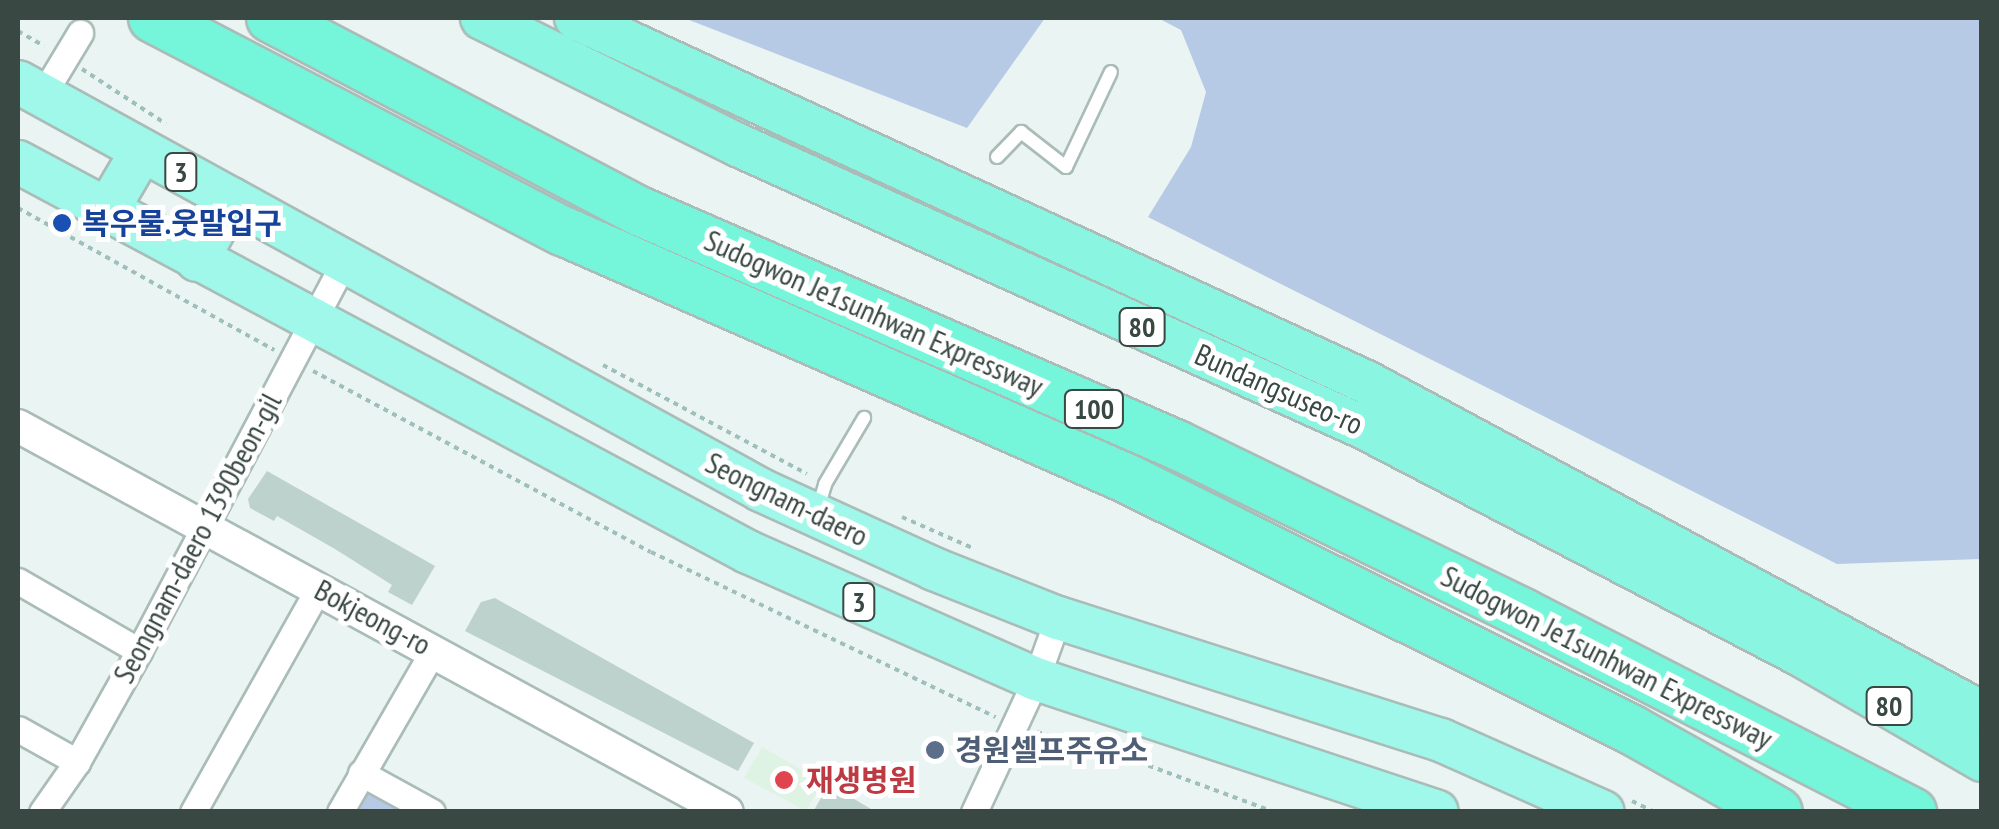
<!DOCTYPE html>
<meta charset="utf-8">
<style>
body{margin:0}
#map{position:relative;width:1999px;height:829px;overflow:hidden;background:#eaf4f2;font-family:"PT Sans Narrow","Noto Sans KR",sans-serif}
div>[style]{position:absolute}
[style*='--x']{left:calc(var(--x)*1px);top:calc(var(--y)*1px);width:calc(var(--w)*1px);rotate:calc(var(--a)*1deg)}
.medical>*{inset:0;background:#dff3e4}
.green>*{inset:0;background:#b6cae5}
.building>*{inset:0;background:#bdd2cc}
.path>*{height:4px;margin-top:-2px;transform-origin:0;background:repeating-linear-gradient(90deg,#9fc0b8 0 5px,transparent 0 10px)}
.roads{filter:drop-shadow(2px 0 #aabcb8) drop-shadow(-2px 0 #aabcb8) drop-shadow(0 2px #aabcb8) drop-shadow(0 -2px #aabcb8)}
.service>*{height:12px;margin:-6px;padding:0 6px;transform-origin:6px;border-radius:6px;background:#fff}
.minor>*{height:25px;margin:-12.5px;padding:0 12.5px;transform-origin:12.5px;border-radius:12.5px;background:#fff}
.tertiary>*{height:32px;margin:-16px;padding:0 16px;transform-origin:16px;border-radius:16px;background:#fff}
.primary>*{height:42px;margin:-21px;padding:0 21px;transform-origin:21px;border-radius:21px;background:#9ff8e9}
.trunk>*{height:42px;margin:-21px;padding:0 21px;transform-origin:21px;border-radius:21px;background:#8af6e1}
.motorway>*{height:48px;margin:-24px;padding:0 24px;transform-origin:24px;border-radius:24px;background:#75f5d9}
.dots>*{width:28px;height:28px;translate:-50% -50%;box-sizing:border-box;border:5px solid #fff;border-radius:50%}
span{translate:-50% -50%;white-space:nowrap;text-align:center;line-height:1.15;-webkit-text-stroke:10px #fff;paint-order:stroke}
.shield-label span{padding:2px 8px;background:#fff;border:2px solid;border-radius:8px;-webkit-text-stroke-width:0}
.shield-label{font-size:28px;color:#394843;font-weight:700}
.transit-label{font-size:30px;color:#164399;font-weight:700}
.left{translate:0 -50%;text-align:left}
.street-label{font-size:30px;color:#394843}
.service-label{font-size:30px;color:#4e5e75;font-weight:700}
.health-label{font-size:30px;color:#be3a42;font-weight:700}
.frame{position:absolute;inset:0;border:20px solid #394843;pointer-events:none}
</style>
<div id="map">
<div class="medical">
<i style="clip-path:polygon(762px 747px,823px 782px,806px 811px,744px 778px)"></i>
</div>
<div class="green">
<i style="clip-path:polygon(684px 18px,1045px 18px,967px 128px)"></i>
<i style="clip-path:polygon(1158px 18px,1981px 18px,1981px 559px,1837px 564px,1148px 217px,1191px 147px,1206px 92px,1181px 30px)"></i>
<i style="clip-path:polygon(363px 791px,400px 811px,351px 812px)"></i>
</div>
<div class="building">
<i style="clip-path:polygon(267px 471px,435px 566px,412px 605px,388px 592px,392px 585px,335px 549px,277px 516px,274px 521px,250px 508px,248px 499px)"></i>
<i style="clip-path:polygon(495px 598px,754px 743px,738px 771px,465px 631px,481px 602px)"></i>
<i style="clip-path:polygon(829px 784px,876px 812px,813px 812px)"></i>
</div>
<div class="path">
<i style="--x:18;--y:31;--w:30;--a:30"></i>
<i style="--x:82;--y:69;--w:100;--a:33.2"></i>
<i style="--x:18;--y:208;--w:293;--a:29"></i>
<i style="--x:603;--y:365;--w:231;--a:28.1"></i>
<i style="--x:313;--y:371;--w:383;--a:28.2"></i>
<i style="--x:651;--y:552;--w:382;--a:25.6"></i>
<i style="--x:902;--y:517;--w:80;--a:23.7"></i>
<i style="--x:1037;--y:732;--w:106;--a:16.4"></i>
<i style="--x:1139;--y:762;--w:144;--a:20.3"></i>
<i style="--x:1632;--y:801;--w:25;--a:26"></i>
</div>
<div class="roads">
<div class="service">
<i style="--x:997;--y:157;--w:35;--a:-46"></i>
<i style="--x:1021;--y:132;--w:57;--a:37.9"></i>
<i style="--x:1066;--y:167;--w:105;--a:-64.7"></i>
<i style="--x:817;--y:511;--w:28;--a:-73"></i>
<i style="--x:825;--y:484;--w:77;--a:-59.4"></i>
</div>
<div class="minor">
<i style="--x:42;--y:96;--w:74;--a:-58.9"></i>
<i style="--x:18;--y:581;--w:140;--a:30"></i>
<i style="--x:18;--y:729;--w:68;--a:29.2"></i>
<i style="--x:361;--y:773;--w:81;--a:28.8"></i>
<i style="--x:42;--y:812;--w:61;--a:-55"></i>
<i style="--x:77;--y:762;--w:127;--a:-60.8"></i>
<i style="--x:139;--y:651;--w:441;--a:-62.2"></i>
<i style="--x:193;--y:812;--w:256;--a:-60.7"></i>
<i style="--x:340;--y:812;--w:188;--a:-60"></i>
<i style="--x:974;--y:812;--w:147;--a:-65"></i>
<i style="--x:1036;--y:679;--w:65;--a:-70.2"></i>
</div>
<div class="tertiary">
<i style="--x:18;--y:426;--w:807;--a:28.57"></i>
</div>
<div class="primary">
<i style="--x:18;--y:82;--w:848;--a:28.77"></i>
<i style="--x:761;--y:490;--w:190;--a:24.5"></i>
<i style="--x:934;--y:569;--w:133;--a:21.6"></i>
<i style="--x:1058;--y:618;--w:402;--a:17.7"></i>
<i style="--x:1441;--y:740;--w:177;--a:24"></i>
<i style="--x:18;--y:162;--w:828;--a:28.11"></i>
<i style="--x:748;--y:552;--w:315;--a:23.8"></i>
<i style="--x:1036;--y:679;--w:422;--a:18.3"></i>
<i style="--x:106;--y:212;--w:71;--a:-59.5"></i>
<i style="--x:197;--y:260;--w:70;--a:-60.9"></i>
</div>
<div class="trunk">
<i style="--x:482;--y:18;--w:286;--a:26.4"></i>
<i style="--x:738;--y:145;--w:688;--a:24.29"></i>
<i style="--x:1365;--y:428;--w:486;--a:27.5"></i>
<i style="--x:1796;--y:652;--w:215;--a:30.1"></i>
<i style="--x:576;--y:18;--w:870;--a:24.74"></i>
<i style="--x:1366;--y:382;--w:699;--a:28.25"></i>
</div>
<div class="motorway">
<i style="--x:153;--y:18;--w:462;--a:27.5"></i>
<i style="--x:563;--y:231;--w:617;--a:23.7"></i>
<i style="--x:1128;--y:479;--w:563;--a:26.47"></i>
<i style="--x:1632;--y:730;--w:167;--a:29.3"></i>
<i style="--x:271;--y:18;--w:416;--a:27.7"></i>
<i style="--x:639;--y:211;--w:587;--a:23.51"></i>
<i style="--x:1177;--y:445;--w:385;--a:25.9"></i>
<i style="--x:1523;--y:613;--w:437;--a:27.1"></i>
</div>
</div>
<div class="dots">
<i style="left:62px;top:223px;background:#1a4fb4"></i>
<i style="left:935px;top:750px;background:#5c6f8a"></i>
<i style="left:784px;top:780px;background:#e0444e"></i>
</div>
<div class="shield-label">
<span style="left:181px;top:172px">3</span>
<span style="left:1142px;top:327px">80</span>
<span style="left:1094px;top:409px">100</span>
<span style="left:859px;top:602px">3</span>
<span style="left:1889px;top:706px">80</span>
</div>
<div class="transit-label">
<span class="left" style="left:82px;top:223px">복우물.웃말입구</span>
</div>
<div class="street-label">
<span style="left:874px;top:313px;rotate:24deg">Sudogwon Je1sunhwan Expressway</span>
<span style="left:1279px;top:389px;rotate:24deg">Bundangsuseo-ro</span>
<span style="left:787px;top:499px;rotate:26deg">Seongnam-daero</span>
<span style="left:197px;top:538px;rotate:-62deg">Seongnam-daero 1390beon-gil</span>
<span style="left:373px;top:617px;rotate:28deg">Bokjeong-ro</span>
<span style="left:1607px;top:657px;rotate:27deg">Sudogwon Je1sunhwan Expressway</span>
</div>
<div class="service-label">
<span class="left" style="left:955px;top:750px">경원셀프주유소</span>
</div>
<div class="health-label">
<span class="left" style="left:806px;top:780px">재생병원</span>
</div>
<div class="frame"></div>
</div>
